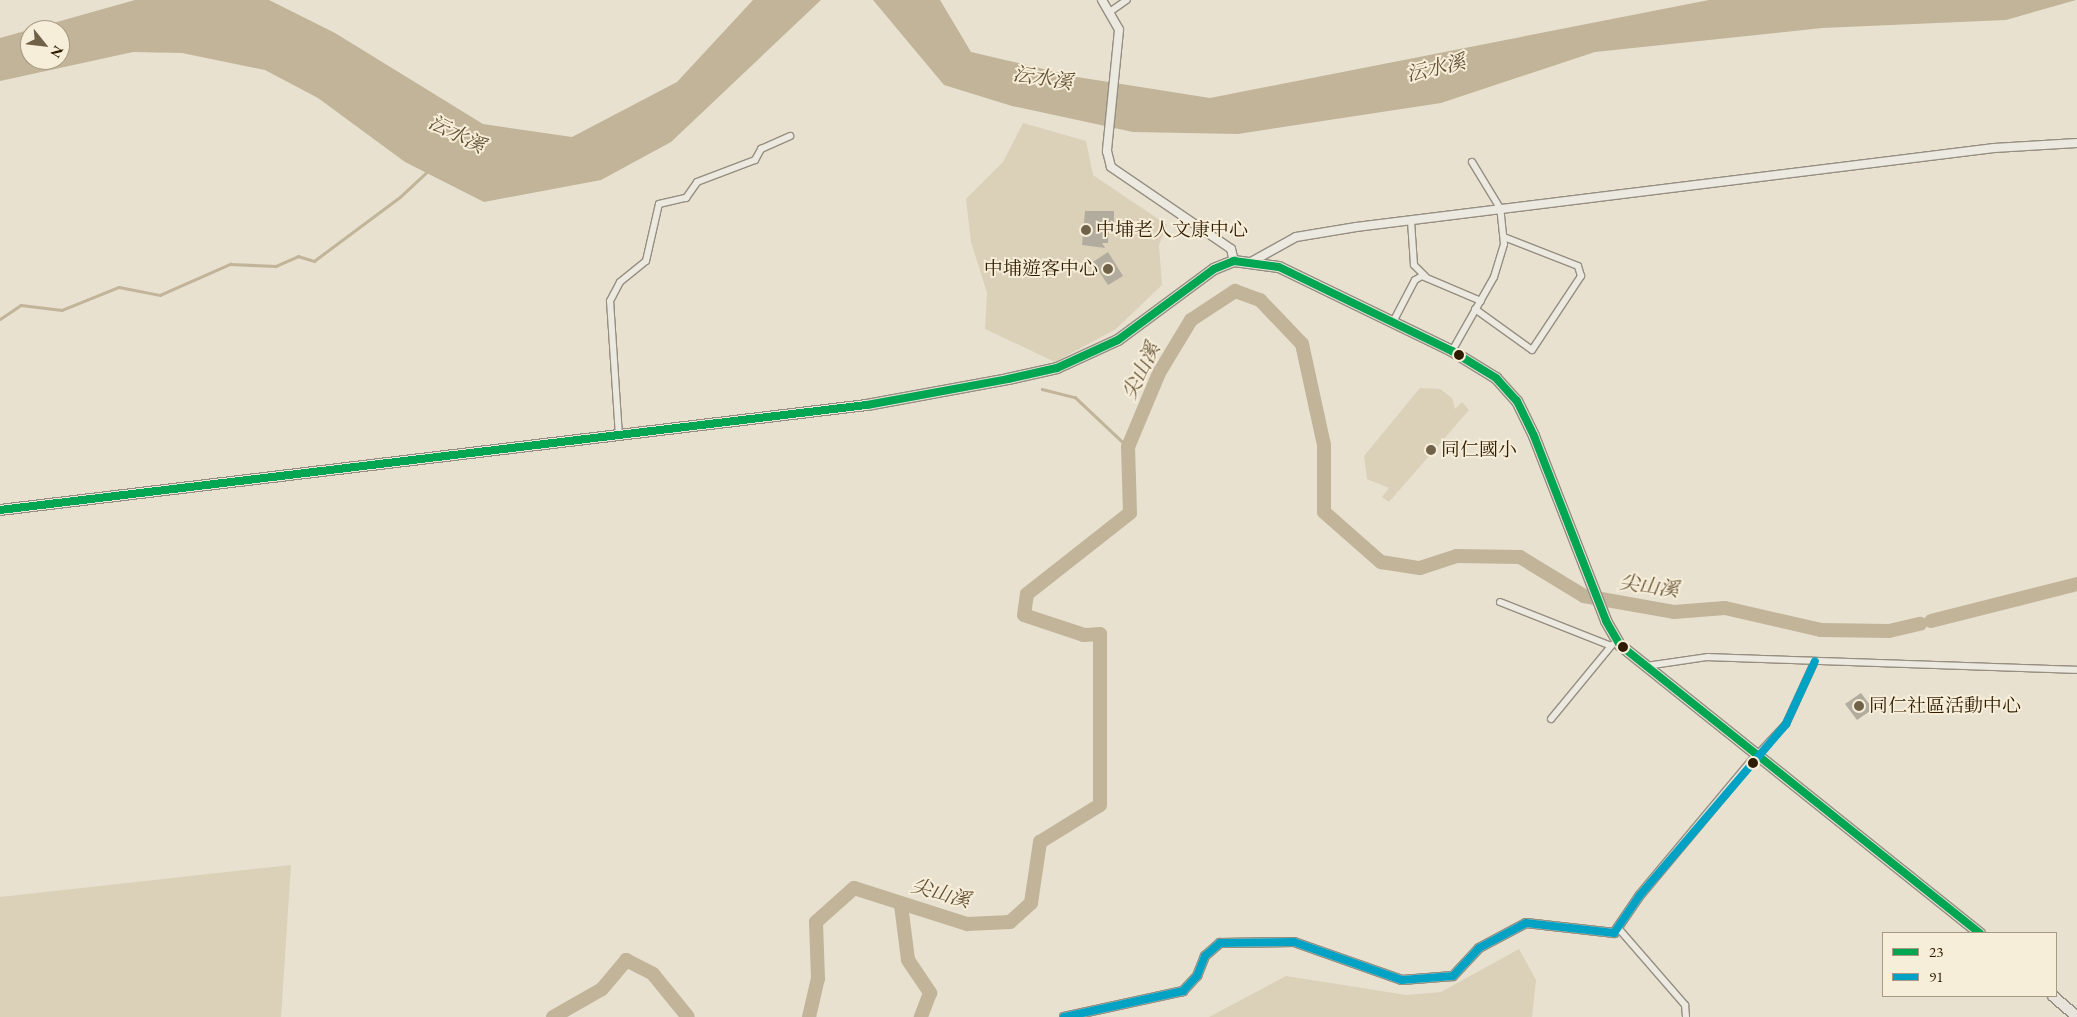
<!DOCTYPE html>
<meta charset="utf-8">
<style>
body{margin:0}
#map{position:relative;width:2077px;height:1017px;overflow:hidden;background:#e8e1d0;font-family:"EB Garamond","Noto Serif TC",serif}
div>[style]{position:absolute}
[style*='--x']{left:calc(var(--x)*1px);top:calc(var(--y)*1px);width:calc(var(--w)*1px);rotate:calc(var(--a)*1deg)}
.green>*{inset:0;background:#dbd0b8}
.water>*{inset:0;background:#c1b499}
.stream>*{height:2.5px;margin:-1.25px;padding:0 1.25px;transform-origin:1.25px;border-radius:1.25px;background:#c1b499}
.river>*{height:14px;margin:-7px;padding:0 7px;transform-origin:7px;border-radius:7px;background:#c1b499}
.building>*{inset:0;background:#b2ac9e}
.roads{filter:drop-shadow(1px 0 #958e81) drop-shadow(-1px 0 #958e81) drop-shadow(0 1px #958e81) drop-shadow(0 -1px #958e81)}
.minor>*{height:6px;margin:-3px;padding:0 3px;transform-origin:3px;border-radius:3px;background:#ece9e0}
.tertiary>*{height:8px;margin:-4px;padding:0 4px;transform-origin:4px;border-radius:4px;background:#ece9e0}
.primary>*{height:10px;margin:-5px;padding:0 5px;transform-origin:5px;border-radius:5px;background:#e9e4db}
.bus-1>*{height:8px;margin:-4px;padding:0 4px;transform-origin:4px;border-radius:4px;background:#00a651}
.bus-2>*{height:8px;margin:-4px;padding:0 4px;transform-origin:4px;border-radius:4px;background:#02a2c4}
.dots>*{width:14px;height:14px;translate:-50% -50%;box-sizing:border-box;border:2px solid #f7eed9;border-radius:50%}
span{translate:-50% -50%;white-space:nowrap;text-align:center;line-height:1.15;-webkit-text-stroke:4px #f7eed9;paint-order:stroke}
.poi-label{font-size:19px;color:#2f1c00}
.left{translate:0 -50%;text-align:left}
.right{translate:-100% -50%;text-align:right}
.water-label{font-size:20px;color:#635134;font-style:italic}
.legend{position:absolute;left:1882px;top:932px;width:175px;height:65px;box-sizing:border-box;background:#f7eed9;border:1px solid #a79a82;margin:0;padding:6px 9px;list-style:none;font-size:15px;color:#2f1c00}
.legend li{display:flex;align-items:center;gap:10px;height:25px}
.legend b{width:25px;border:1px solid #a79a82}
.north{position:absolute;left:20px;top:20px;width:50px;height:50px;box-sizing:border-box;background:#f7eed9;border:1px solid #a79a82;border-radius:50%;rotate:119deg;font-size:14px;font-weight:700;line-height:20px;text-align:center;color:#2f1c00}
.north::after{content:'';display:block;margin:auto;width:18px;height:22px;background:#706149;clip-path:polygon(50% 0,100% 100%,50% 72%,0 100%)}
</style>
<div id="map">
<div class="green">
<i style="clip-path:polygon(1023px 123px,1086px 141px,1093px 175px,1167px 225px,1159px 245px,1162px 285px,1116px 329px,1055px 362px,985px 329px,987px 293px,971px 242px,966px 199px,1003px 162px)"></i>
<i style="clip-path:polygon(1420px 388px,1440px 389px,1452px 398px,1455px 409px,1462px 402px,1469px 410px,1389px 502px,1382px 497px,1389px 488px,1367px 479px,1364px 456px)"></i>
<i style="clip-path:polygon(291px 865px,281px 1017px,0 1017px,0 897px)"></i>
<i style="clip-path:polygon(1519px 949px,1536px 980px,1532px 1017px,1209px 1017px,1286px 976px,1406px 995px,1441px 992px)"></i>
</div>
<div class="water">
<i style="clip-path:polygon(evenodd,135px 0,269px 0,335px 33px,483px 124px,572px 137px,677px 82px,753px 0,821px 0,671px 142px,601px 180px,484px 202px,405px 162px,318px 98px,265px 70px,182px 53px,133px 52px,0 81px,0 38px,135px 0,30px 30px,60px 30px,60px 60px,30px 60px,30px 30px)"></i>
<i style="clip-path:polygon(873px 0,940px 0,971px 52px,1077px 77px,1210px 98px,1709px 0,2076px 0,2006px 20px,1822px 28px,1595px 52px,1441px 103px,1238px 134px,1133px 132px,1012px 106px,944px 85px)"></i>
</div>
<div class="stream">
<i style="--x:0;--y:319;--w:25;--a:-34"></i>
<i style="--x:21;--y:305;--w:41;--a:7"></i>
<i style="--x:62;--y:310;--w:61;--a:-22"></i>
<i style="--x:119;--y:287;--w:42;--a:11"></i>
<i style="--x:160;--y:295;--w:77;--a:-23.9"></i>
<i style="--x:230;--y:264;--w:46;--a:2.5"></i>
<i style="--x:276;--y:266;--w:24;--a:-24"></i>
<i style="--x:298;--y:256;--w:17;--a:17"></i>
<i style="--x:314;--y:261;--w:107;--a:-36.7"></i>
<i style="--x:400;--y:197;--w:37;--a:-43"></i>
<i style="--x:1042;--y:389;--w:34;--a:14"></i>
<i style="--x:1075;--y:397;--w:73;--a:43.3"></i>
</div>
<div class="river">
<i style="--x:1931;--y:621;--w:151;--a:-14.2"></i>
<i style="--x:901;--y:905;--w:55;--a:82.7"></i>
<i style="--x:908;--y:960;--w:40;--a:56"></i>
<i style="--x:930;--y:993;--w:26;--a:111"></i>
<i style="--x:553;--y:1017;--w:56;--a:-29.7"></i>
<i style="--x:602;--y:989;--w:38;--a:-50"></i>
<i style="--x:626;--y:960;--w:30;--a:27"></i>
<i style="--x:653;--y:974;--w:55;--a:50.9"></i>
<i style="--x:809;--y:1017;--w:39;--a:-77"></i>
<i style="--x:818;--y:979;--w:57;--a:-92"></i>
<i style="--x:816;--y:922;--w:51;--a:-41.8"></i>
<i style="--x:854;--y:888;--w:119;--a:17.7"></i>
<i style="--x:967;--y:924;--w:43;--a:-2.7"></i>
<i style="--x:1010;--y:922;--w:28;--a:-42"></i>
<i style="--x:1031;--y:903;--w:62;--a:-81.6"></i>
<i style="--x:1040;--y:842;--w:70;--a:-31.7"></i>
<i style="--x:1100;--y:805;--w:171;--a:-90"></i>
<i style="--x:1100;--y:634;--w:16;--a:176"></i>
<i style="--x:1084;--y:635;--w:63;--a:-161.6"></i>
<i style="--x:1024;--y:615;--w:21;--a:-82"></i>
<i style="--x:1027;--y:594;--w:131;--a:-38.2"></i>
<i style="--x:1130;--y:513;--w:66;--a:-91.7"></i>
<i style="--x:1128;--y:447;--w:80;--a:-67.3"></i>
<i style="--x:1159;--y:373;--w:62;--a:-58.9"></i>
<i style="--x:1191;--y:320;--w:53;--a:-33.4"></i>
<i style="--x:1235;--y:291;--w:27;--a:20"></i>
<i style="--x:1260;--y:300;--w:61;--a:46.3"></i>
<i style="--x:1302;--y:344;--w:103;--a:77.7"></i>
<i style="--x:1324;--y:445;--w:67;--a:90"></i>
<i style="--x:1324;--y:512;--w:76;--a:41.3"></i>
<i style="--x:1381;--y:562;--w:39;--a:9"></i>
<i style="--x:1420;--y:568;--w:39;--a:-18"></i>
<i style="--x:1457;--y:556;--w:63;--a:0.9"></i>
<i style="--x:1520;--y:557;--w:75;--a:31.4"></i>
<i style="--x:1584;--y:596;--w:91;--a:10.1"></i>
<i style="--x:1674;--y:612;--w:51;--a:-4.5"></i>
<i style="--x:1725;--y:608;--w:98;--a:12.9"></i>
<i style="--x:1821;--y:630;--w:68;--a:0.8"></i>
<i style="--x:1889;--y:631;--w:32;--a:-13"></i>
</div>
<div class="building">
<i style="clip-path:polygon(1085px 211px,1114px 211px,1114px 222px,1109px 222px,1108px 243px,1102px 243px,1105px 248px,1082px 245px)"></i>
<i style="clip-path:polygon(1108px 252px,1123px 276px,1108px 285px,1093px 262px)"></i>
<i style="clip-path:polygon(1861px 693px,1873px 709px,1857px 720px,1845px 704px)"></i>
</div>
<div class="roads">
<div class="minor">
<i style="--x:1111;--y:11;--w:19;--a:-35"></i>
<i style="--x:1411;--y:221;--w:44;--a:86.1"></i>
<i style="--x:1414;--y:265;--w:16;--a:45"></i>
<i style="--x:1475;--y:309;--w:70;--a:35.7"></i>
<i style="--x:1532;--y:350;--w:89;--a:-56.5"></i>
<i style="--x:1581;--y:276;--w:10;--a:-107"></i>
<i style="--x:1578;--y:266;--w:79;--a:-158.6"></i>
<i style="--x:1393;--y:322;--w:47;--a:-62.4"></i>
<i style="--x:1415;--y:280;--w:8;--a:-30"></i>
<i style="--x:1422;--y:276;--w:64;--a:23"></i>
<i style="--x:1452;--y:351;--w:85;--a:-60.4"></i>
<i style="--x:1494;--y:277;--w:34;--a:-73"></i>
<i style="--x:1504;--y:244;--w:36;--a:-96"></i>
<i style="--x:1500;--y:208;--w:54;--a:-121.3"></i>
<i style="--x:619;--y:436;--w:135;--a:-93.8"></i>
<i style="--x:610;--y:301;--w:21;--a:-62"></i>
<i style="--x:620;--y:282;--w:33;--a:-39"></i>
<i style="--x:646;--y:261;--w:58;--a:-77.2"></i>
<i style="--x:659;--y:204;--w:28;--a:-13"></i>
<i style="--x:686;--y:198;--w:19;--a:-55"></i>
<i style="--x:697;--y:182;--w:62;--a:-20.8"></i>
<i style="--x:755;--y:160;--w:13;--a:-61"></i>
<i style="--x:761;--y:149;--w:32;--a:-24"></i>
<i style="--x:1500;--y:602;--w:119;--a:21.6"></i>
<i style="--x:1646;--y:666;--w:63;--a:-8.3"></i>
<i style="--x:1708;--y:657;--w:369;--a:2"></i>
<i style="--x:1551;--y:719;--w:96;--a:-50.5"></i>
<i style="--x:1758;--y:754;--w:41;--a:-47"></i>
<i style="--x:1786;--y:724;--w:69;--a:-65.3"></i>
<i style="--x:1619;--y:929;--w:101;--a:49"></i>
<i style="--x:1685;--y:1005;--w:12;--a:85"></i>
</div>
<div class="tertiary">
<i style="--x:1102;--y:0;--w:34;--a:60"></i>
<i style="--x:1119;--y:30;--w:122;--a:95.7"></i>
<i style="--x:1107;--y:151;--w:16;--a:76"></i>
<i style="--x:1111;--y:167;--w:145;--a:34.3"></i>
<i style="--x:1231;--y:249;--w:12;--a:76"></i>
<i style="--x:1251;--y:262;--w:51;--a:-29.1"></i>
<i style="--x:1296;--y:237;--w:61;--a:-9.5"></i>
<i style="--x:1356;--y:227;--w:643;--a:-7.06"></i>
<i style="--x:1994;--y:148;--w:83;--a:-3.4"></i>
<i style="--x:1064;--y:1017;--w:122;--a:-12.3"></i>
<i style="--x:1183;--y:991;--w:21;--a:-47"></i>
<i style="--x:1197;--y:976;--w:22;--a:-68"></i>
<i style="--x:1205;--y:956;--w:20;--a:-41"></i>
<i style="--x:1220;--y:943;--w:74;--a:-0.8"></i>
<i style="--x:1294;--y:942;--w:114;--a:19.4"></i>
<i style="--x:1402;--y:980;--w:51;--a:-4.5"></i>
<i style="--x:1453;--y:976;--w:38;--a:-47"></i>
<i style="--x:1479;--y:948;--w:53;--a:-28"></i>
<i style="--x:1526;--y:923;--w:89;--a:6.5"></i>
<i style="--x:1614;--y:933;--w:46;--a:-55.6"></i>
<i style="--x:1640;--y:895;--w:184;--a:-50.1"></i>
</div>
<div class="primary">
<i style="--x:0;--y:510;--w:873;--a:-6.91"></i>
<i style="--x:867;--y:405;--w:143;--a:-10.4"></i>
<i style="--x:1008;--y:379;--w:50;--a:-12.7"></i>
<i style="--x:1057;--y:368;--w:67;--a:-24.7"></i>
<i style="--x:1118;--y:340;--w:119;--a:-36.5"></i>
<i style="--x:1214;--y:269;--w:22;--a:-22"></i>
<i style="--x:1234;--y:261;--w:45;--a:7.6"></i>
<i style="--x:1279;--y:267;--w:192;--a:25.9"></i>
<i style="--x:1452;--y:351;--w:52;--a:31.5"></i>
<i style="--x:1496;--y:378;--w:31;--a:48"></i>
<i style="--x:1517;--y:401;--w:39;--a:64"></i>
<i style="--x:1534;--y:436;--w:199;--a:68.7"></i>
<i style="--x:1606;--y:621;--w:28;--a:60"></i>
<i style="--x:1620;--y:645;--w:461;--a:38.7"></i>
<i style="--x:2053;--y:996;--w:32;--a:41"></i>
</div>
</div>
<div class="bus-1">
<i style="--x:0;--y:510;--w:873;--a:-6.91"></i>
<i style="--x:867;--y:405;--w:143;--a:-10.4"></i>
<i style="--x:1008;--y:379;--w:50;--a:-12.7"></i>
<i style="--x:1057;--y:368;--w:67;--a:-24.7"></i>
<i style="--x:1118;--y:340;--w:119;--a:-36.5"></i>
<i style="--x:1214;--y:269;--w:22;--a:-22"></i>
<i style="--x:1234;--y:261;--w:45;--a:7.6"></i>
<i style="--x:1279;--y:267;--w:192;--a:25.9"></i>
<i style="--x:1452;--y:351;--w:52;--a:31.5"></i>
<i style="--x:1496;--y:378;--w:31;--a:48"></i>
<i style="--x:1517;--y:401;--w:39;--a:64"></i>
<i style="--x:1534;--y:436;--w:199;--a:68.7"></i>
<i style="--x:1606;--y:621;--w:28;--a:60"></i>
<i style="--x:1620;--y:645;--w:461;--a:38.7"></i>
</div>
<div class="bus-2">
<i style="--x:1064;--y:1017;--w:122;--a:-12.3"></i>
<i style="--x:1183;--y:991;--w:21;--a:-47"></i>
<i style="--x:1197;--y:976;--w:22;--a:-68"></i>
<i style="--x:1205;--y:956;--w:20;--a:-41"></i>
<i style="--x:1220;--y:943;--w:74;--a:-0.8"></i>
<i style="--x:1294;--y:942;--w:114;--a:19.4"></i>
<i style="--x:1402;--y:980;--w:51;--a:-4.5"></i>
<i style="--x:1453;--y:976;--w:38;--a:-47"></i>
<i style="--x:1479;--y:948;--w:53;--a:-28"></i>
<i style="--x:1526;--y:923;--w:89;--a:6.5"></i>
<i style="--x:1614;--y:933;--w:46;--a:-55.6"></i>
<i style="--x:1640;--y:895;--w:225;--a:-49.5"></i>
<i style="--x:1786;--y:724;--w:69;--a:-65.3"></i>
</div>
<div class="dots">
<i style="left:1086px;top:230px;background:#706149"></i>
<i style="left:1108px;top:269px;background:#706149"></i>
<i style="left:1459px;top:355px;background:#2f1c00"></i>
<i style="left:1431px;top:450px;background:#706149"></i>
<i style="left:1623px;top:647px;background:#2f1c00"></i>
<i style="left:1859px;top:706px;background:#706149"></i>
<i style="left:1753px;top:763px;background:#2f1c00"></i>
</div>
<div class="poi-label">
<span class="left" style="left:1096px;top:230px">中埔老人文康中心</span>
<span class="right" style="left:1098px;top:269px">中埔遊客中心</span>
<span class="left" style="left:1441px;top:450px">同仁國小</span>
<span class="left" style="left:1869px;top:706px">同仁社區活動中心</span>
</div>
<div class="water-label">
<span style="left:1436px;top:68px;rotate:-13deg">沄水溪</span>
<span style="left:1043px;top:78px;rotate:9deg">沄水溪</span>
<span style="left:457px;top:134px;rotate:27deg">沄水溪</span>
<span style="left:1141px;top:371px;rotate:-64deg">尖山溪</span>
<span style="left:1649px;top:586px;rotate:8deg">尖山溪</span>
<span style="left:941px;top:893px;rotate:16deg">尖山溪</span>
</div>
<ul class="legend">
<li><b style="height:6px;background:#00a651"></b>23</li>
<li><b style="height:6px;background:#02a2c4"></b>91</li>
</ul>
<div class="north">N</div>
</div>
